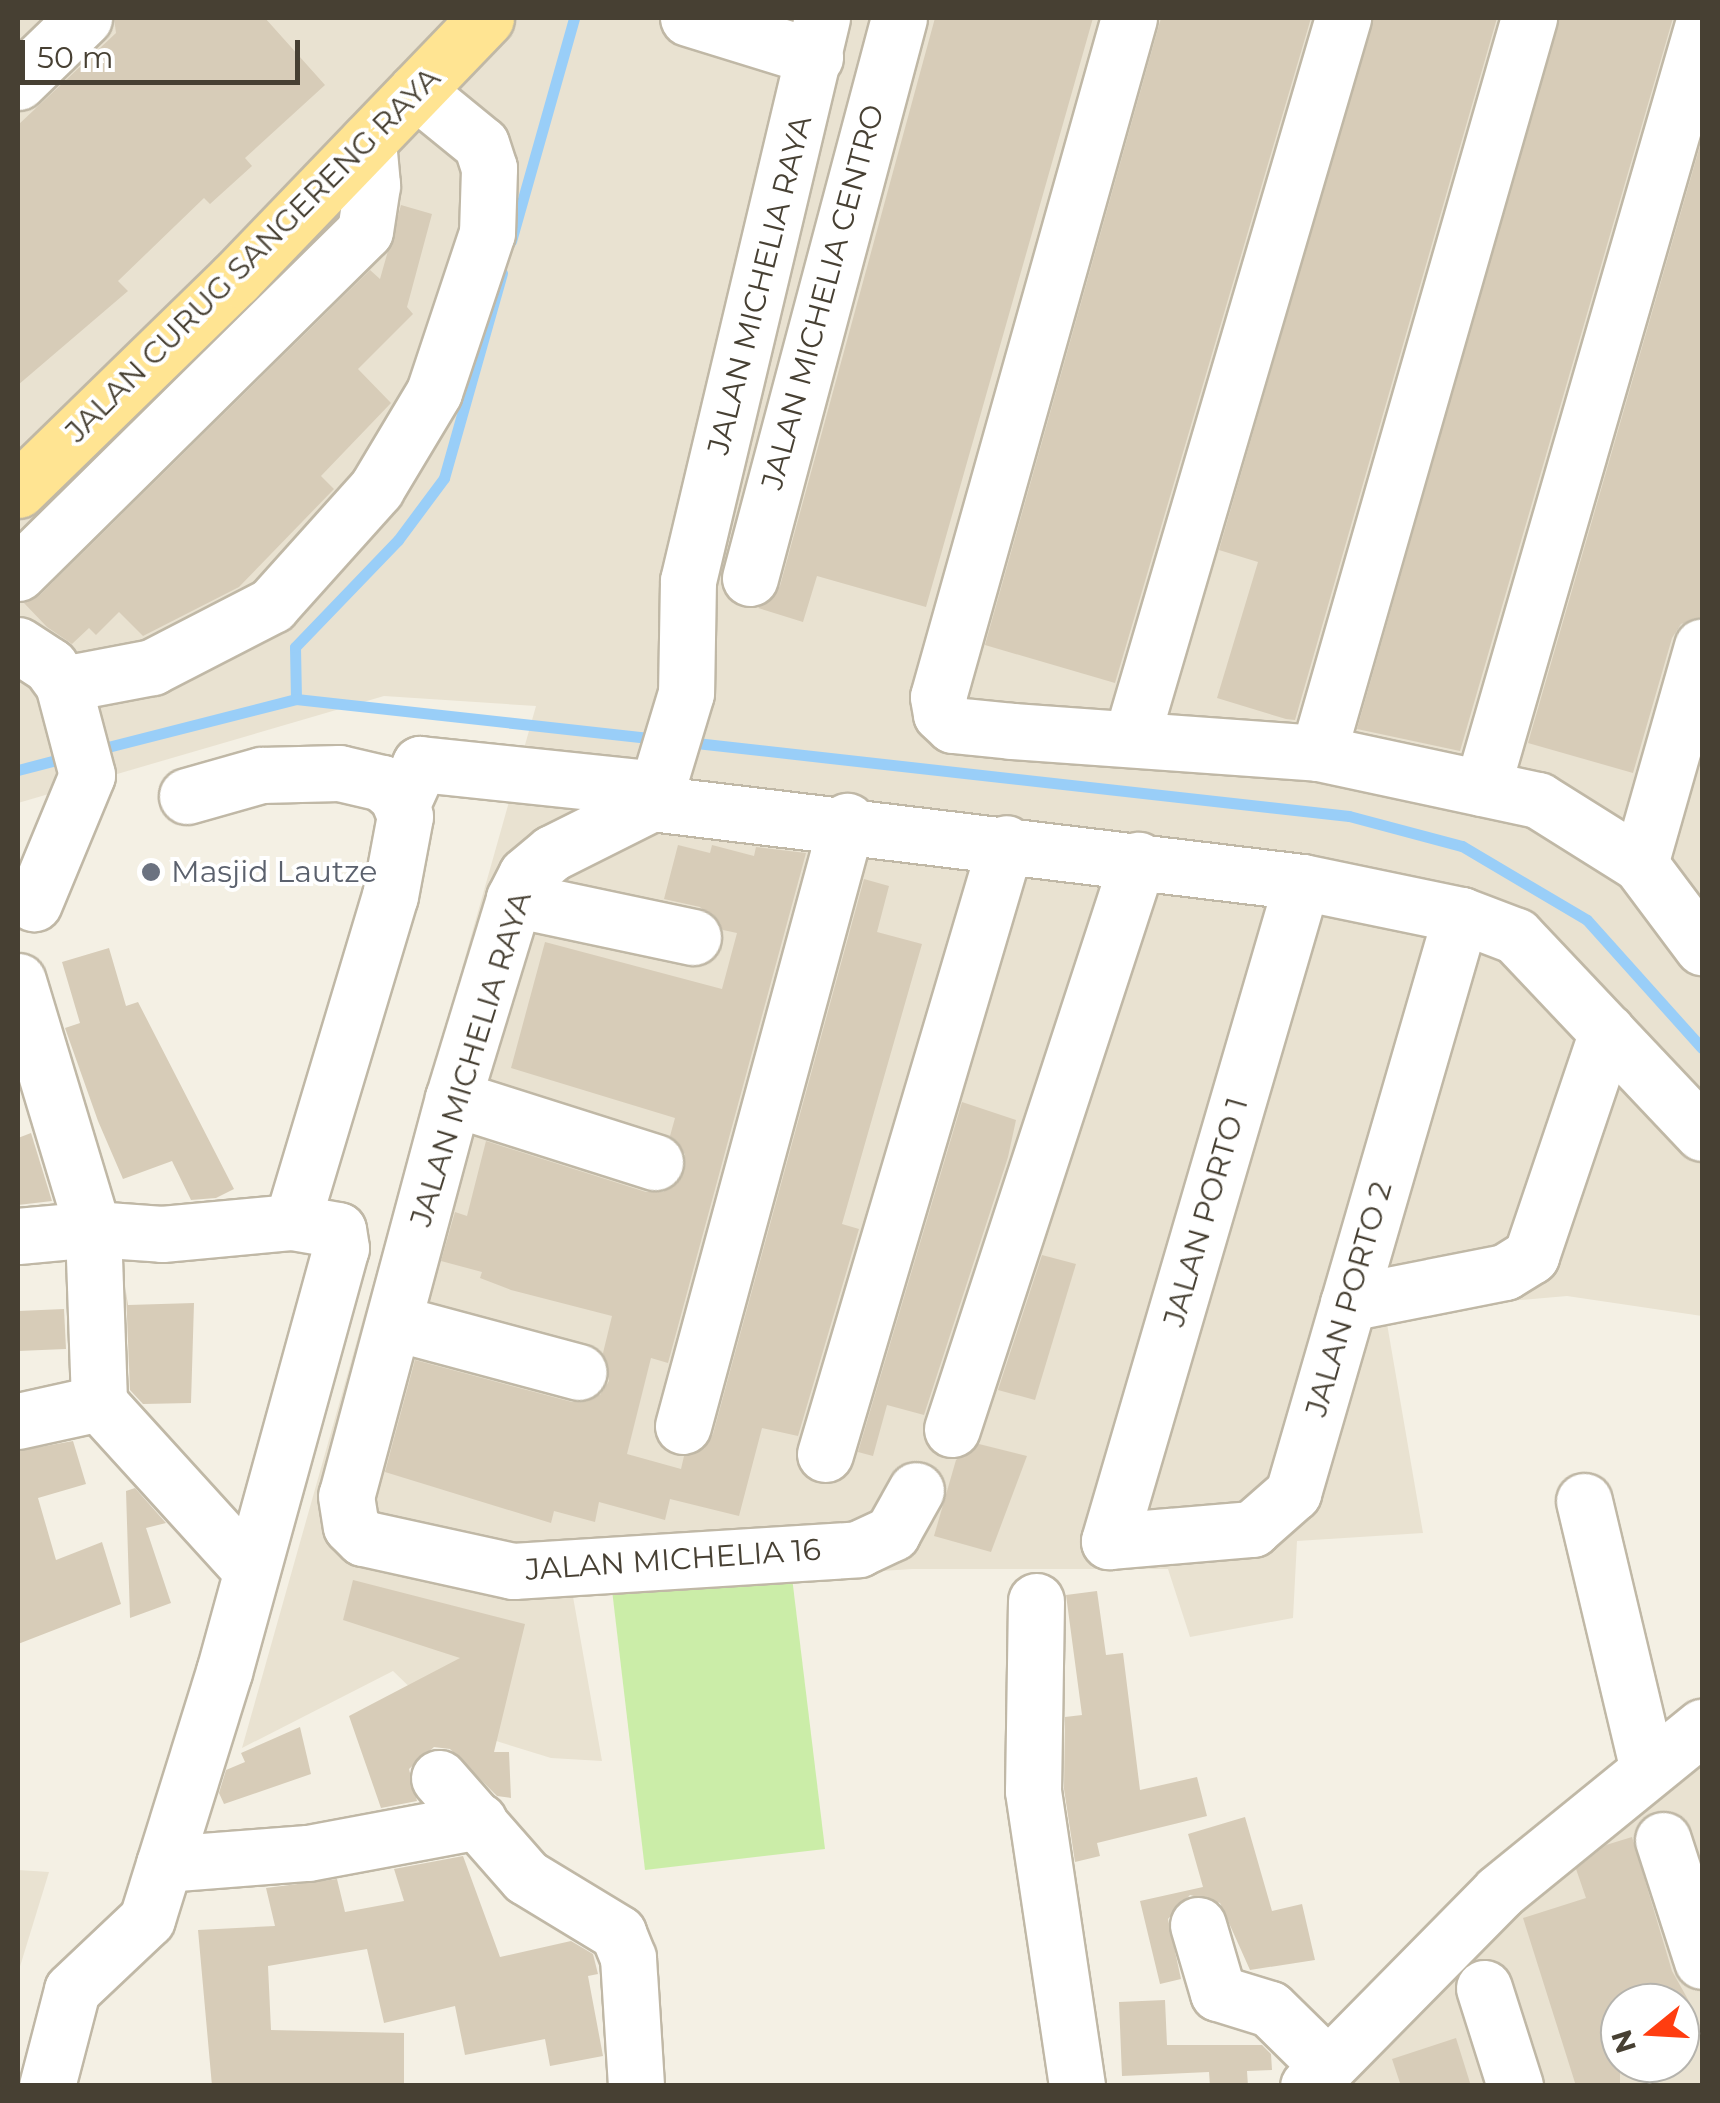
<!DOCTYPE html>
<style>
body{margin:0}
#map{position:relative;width:1720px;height:2103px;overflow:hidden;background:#f4f0e4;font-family:Montserrat,sans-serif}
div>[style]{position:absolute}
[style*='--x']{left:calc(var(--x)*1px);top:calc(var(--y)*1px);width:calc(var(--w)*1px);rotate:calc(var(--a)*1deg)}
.residential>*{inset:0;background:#e9e2d1}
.green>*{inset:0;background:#cbeda8}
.stream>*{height:11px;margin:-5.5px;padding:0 5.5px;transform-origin:5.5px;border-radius:5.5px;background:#99cef8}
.building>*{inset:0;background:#d7ccb8}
.roads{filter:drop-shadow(2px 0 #c0b8a6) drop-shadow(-2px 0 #c0b8a6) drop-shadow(0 2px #c0b8a6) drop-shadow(0 -2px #c0b8a6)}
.minor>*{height:55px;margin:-27.5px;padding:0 27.5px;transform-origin:27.5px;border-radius:27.5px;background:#fff}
.major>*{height:55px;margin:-27.5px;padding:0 27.5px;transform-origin:27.5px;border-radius:27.5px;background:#ffe492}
.dots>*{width:28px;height:28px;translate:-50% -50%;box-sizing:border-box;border:5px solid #fff;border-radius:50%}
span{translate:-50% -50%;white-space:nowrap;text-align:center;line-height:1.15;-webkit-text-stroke:8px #fff;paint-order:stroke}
.street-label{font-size:30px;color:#474033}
.worship-label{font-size:30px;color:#5b616d}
.left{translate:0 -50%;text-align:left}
.frame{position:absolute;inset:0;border:20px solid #474033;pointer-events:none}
.north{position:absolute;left:1600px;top:1983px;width:100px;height:100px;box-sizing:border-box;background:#fff;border:2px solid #b5b3ad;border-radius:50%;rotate:252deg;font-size:28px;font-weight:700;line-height:40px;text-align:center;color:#474033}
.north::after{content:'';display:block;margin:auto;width:35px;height:45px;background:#ff3d10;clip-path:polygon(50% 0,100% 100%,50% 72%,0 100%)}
.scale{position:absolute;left:20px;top:40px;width:280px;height:45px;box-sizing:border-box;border:5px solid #474033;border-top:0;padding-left:12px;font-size:30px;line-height:35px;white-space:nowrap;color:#474033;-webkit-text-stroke:8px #fff;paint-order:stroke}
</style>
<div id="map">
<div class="residential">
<i style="clip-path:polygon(18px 18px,1702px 18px,1702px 1316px,1567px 1296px,1385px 1312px,1423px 1533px,1297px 1541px,1293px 1618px,1190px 1637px,1168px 1569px,912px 1569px,572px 1591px,602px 1761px,551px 1758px,451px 1727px,393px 1671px,242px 1748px,536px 706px,384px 696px,18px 803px)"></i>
<i style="clip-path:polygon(evenodd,1702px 1762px,1702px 2085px,1349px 2086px,1489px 1926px,1702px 1762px,1620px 2003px,1680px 2003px,1680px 2063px,1620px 2063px,1620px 2003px)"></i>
<i style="clip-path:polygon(18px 1870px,49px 1872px,18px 1973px)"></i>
</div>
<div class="green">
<i style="clip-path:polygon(791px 1569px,825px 1849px,645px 1870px,612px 1590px)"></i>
</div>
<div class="stream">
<i style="--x:511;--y:241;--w:232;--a:-74.2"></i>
<i style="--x:296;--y:699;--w:52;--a:-91.1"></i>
<i style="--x:295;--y:647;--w:149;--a:-46.1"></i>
<i style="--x:398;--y:540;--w:77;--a:-53.4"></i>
<i style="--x:444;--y:478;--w:213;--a:-74.2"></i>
<i style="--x:687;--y:742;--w:666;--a:6.38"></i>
<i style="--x:1349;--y:816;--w:117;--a:14.9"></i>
<i style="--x:1462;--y:846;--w:145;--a:30.6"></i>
<i style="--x:1587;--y:920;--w:172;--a:48.1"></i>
<i style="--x:96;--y:750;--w:206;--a:-14.3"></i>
<i style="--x:296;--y:699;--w:364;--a:6.3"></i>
<i style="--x:18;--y:770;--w:52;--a:-14.6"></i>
</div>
<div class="building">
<i style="clip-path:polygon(114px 18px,265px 18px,325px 85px,245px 158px,252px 166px,210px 204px,204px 198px,118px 281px,128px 291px,18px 385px,18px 125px,116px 33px)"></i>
<i style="clip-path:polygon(935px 18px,1093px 18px,926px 607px,817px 576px,803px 622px,758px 608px,780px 586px)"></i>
<i style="clip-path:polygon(1161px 18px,1311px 18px,1115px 683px,985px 645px)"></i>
<i style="clip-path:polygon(1373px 18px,1497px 18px,1295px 720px,1286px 719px,1217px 698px,1258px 562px,1219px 550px)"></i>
<i style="clip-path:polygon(1559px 18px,1673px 18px,1460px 751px,1357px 729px)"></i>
<i style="clip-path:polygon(1702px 139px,1702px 617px,1681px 624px,1672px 638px,1633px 773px,1528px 743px)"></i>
<i style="clip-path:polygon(401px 205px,432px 214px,407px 307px,413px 314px,358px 369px,391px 403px,321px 476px,334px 489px,239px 587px,143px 636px,119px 612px,96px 635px,89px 628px,72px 644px,47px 627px,24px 603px,40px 595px,370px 270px,380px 279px)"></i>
<i style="clip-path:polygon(678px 845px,710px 853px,712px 845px,754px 856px,756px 847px,806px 853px,668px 1363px,651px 1358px,627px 1454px,681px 1469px,684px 1456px,704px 1449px,713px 1434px,864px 879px,889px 886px,877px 932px,922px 944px,842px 1224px,859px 1229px,798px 1436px,762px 1428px,739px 1516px,670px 1499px,665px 1520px,599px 1502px,595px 1522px,554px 1511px,551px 1523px,385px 1472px,415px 1360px,572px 1402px,600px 1395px,609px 1381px,603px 1353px,612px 1316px,511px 1290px,480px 1278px,482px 1272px,441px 1261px,455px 1212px,467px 1216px,486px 1141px,646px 1192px,663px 1192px,684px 1172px,685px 1154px,670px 1136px,675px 1118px,511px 1068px,545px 942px,722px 989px,737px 933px,723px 930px,700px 907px,664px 899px)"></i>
<i style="clip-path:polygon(109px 948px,126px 1006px,138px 1002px,234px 1189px,216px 1198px,191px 1200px,172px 1161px,123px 1179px,98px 1121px,65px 1028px,80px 1023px,62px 962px)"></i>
<i style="clip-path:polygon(962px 1102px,1016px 1120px,1008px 1157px,924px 1415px,887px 1405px,873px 1456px,858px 1452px)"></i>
<i style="clip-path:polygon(31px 1133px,52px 1201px,18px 1205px,18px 1138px)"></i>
<i style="clip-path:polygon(1042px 1255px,1076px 1264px,1035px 1400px,998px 1390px)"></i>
<i style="clip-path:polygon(126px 1292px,128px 1305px,194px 1303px,191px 1403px,143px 1404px,130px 1390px)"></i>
<i style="clip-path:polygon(64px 1309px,66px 1349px,18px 1351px,18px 1311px)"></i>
<i style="clip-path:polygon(73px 1441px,86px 1484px,38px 1498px,56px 1560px,102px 1542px,121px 1604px,18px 1644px,18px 1451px)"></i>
<i style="clip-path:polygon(979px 1444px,1027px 1456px,991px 1552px,934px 1536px,956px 1460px)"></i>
<i style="clip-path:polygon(135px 1488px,166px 1523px,146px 1528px,171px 1603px,130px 1618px,126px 1491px)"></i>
<i style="clip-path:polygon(353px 1580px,525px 1624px,494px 1752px,509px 1752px,511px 1798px,497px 1796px,450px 1749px,434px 1747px,409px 1769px,417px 1801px,381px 1808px,349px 1716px,460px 1658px,343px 1620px)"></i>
<i style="clip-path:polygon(1097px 1591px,1106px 1655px,1123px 1653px,1140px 1790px,1197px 1777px,1207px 1816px,1097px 1843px,1100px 1856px,1075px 1862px,1064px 1789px,1065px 1717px,1082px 1715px,1066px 1595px)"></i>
<i style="clip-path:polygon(300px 1727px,311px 1774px,224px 1804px,219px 1793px,226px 1770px,245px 1762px,241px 1753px)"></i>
<i style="clip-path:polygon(1245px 1817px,1272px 1911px,1302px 1904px,1315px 1960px,1250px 1970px,1220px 1903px,1190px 1895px,1168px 1919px,1181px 1979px,1160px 1984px,1140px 1901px,1203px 1887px,1188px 1834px)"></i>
<i style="clip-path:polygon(1632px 1837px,1672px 1971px,1690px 2003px,1620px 2003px,1620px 2086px,1576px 2086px,1523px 1918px,1586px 1898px,1576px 1869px,1606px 1845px)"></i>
<i style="clip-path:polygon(463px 1856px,500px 1957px,571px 1941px,593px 1954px,598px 1974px,588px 1976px,603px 2056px,550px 2066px,545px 2039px,465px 2055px,455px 2006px,384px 2023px,367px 1949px,268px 1966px,271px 2030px,404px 2033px,404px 2086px,212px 2086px,198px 1930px,275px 1926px,266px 1888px,337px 1879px,345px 1912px,404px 1901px,394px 1869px)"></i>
<i style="clip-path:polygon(1165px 2000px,1167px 2045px,1262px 2045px,1271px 2054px,1272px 2070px,1247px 2071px,1248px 2086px,1210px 2086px,1209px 2072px,1122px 2076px,1119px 2002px)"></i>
<i style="clip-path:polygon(1456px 2038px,1471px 2086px,1401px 2086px,1392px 2059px)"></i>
</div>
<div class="roads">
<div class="minor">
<i style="--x:688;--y:18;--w:133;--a:17.1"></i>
<i style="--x:822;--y:18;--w:579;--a:103.39"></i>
<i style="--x:688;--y:581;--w:112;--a:91"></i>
<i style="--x:686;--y:693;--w:100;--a:106.8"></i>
<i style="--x:657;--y:789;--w:15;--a:110"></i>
<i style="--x:652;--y:803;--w:112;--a:153.4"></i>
<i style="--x:552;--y:853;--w:34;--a:140"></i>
<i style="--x:526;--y:875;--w:27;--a:117"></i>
<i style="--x:514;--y:899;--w:208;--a:107"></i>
<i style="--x:453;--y:1098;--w:412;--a:105"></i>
<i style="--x:346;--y:1496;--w:30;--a:81"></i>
<i style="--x:351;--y:1526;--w:17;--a:45"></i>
<i style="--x:363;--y:1538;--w:154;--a:12.4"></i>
<i style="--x:513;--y:1571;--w:346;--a:-3.6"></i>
<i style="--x:858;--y:1549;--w:38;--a:-25"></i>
<i style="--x:892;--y:1533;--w:49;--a:-60.8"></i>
<i style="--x:1129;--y:18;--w:705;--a:105.71"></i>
<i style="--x:938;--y:697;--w:17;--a:80"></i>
<i style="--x:941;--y:714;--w:16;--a:43"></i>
<i style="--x:953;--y:725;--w:59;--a:5.8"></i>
<i style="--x:1012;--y:731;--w:307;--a:4.1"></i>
<i style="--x:1318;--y:753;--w:225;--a:12.1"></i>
<i style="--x:1538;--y:800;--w:120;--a:32.1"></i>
<i style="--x:1640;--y:864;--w:104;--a:53.2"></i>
<i style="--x:18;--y:82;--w:92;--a:-44.1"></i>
<i style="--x:18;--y:573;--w:487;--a:-44.6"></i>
<i style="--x:365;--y:231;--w:47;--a:-81.3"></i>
<i style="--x:372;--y:185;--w:44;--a:-95.2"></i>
<i style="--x:750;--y:578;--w:579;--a:-75.1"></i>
<i style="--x:18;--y:645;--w:38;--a:33"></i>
<i style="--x:50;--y:666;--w:22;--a:54"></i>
<i style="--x:63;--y:684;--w:94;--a:75.2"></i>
<i style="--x:87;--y:775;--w:139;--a:112.5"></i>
<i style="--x:63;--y:684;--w:91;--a:-10.8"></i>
<i style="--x:152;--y:667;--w:135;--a:-27.3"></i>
<i style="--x:272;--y:605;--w:156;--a:-48.1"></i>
<i style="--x:376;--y:489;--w:113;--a:-59.1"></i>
<i style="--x:434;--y:392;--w:168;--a:-71.6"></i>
<i style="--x:487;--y:233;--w:65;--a:-88.2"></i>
<i style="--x:489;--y:168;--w:25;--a:-108"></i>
<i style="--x:481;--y:144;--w:84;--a:-140.8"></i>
<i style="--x:1131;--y:739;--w:752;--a:-73.61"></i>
<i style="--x:1318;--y:753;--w:765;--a:-73.98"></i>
<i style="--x:1482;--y:788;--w:791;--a:-73.86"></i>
<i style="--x:652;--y:803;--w:655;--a:6.93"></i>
<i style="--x:1302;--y:882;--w:162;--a:11.7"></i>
<i style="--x:1461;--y:915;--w:59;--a:20.9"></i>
<i style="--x:1516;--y:936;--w:271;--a:46.6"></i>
<i style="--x:402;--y:804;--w:44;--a:-65.8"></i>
<i style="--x:420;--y:764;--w:238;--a:6"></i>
<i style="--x:1640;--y:864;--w:226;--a:-74.1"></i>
<i style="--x:1302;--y:882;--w:687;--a:106.32"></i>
<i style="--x:1109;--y:1541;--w:144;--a:-4.8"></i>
<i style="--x:1252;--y:1529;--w:55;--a:-41.3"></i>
<i style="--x:1293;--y:1493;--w:602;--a:-73.79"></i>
<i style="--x:514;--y:899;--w:183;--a:12"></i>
<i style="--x:18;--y:981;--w:259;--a:73.2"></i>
<i style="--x:93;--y:1229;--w:69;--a:4.1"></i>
<i style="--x:162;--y:1234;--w:131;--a:-5.3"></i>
<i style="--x:453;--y:1098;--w:212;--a:17.6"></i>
<i style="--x:18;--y:1236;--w:75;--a:-5.3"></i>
<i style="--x:93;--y:1229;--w:174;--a:88"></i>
<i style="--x:99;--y:1403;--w:226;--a:47.7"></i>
<i style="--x:1348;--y:1303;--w:160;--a:-11.2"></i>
<i style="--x:1505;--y:1272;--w:31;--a:-32"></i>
<i style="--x:1531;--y:1256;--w:237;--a:-71.3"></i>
<i style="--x:396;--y:1323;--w:189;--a:15"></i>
<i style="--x:18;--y:1421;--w:83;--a:-12.5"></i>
<i style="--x:683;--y:1426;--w:627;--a:-74.83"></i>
<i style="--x:952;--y:1429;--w:599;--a:-71.9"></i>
<i style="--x:825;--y:1454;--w:637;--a:-73.5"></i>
<i style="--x:1584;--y:1501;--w:272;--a:76.6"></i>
<i style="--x:1036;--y:1601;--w:190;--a:90.9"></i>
<i style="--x:1033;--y:1791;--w:298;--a:81.5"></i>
<i style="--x:439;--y:1778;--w:132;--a:48.7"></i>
<i style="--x:526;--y:1877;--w:108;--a:31.3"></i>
<i style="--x:618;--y:1933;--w:27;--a:68"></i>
<i style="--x:628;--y:1958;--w:128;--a:86.4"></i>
<i style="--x:1663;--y:1840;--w:127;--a:72.1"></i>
<i style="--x:164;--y:1864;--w:144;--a:-4.4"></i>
<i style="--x:308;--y:1853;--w:174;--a:-10.6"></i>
<i style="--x:1198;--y:1925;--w:71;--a:73.6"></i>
<i style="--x:1218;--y:1993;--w:54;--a:17.1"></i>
<i style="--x:1270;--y:2009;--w:80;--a:44.5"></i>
<i style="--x:1484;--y:1988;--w:103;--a:72.4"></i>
<i style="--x:47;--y:2086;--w:99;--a:-75.4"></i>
<i style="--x:72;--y:1990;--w:103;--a:-43.4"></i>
<i style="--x:147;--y:1919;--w:259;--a:-72.7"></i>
<i style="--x:224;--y:1672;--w:440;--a:-74.6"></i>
<i style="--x:341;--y:1248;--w:18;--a:-99"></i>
<i style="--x:338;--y:1230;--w:47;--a:-170.1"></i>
<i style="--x:292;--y:1222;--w:340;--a:-73.3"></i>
<i style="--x:390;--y:896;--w:81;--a:-79.4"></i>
<i style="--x:405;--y:816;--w:22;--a:-112"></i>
<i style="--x:397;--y:796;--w:20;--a:-139"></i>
<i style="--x:382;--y:783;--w:44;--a:-166.9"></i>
<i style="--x:339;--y:773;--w:78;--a:178.5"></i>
<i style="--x:261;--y:775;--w:77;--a:164.2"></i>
<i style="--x:1308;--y:2086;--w:272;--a:-45.4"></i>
<i style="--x:1499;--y:1892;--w:262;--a:-39.1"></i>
</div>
<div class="major">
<i style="--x:18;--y:490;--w:303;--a:-44.2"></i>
<i style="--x:235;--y:279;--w:362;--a:-46.1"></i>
</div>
</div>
<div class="dots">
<i style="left:151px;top:872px;background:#6b7280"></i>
</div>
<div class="street-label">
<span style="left:253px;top:255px;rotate:-45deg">JALAN CURUG SANGERENG RAYA</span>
<span style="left:760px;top:285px;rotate:-76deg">JALAN MICHELIA RAYA</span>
<span style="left:823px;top:297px;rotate:-75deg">JALAN MICHELIA CENTRO</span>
<span style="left:471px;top:1059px;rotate:-73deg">JALAN MICHELIA RAYA</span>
<span style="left:1206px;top:1212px;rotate:-74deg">JALAN PORTO 1</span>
<span style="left:1349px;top:1299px;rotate:-74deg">JALAN PORTO 2</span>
<span style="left:673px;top:1560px;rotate:-4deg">JALAN MICHELIA 16</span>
</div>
<div class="worship-label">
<span class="left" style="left:171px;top:872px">Masjid Lautze</span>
</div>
<div class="frame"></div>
<div class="north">N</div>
<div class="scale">50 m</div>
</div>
